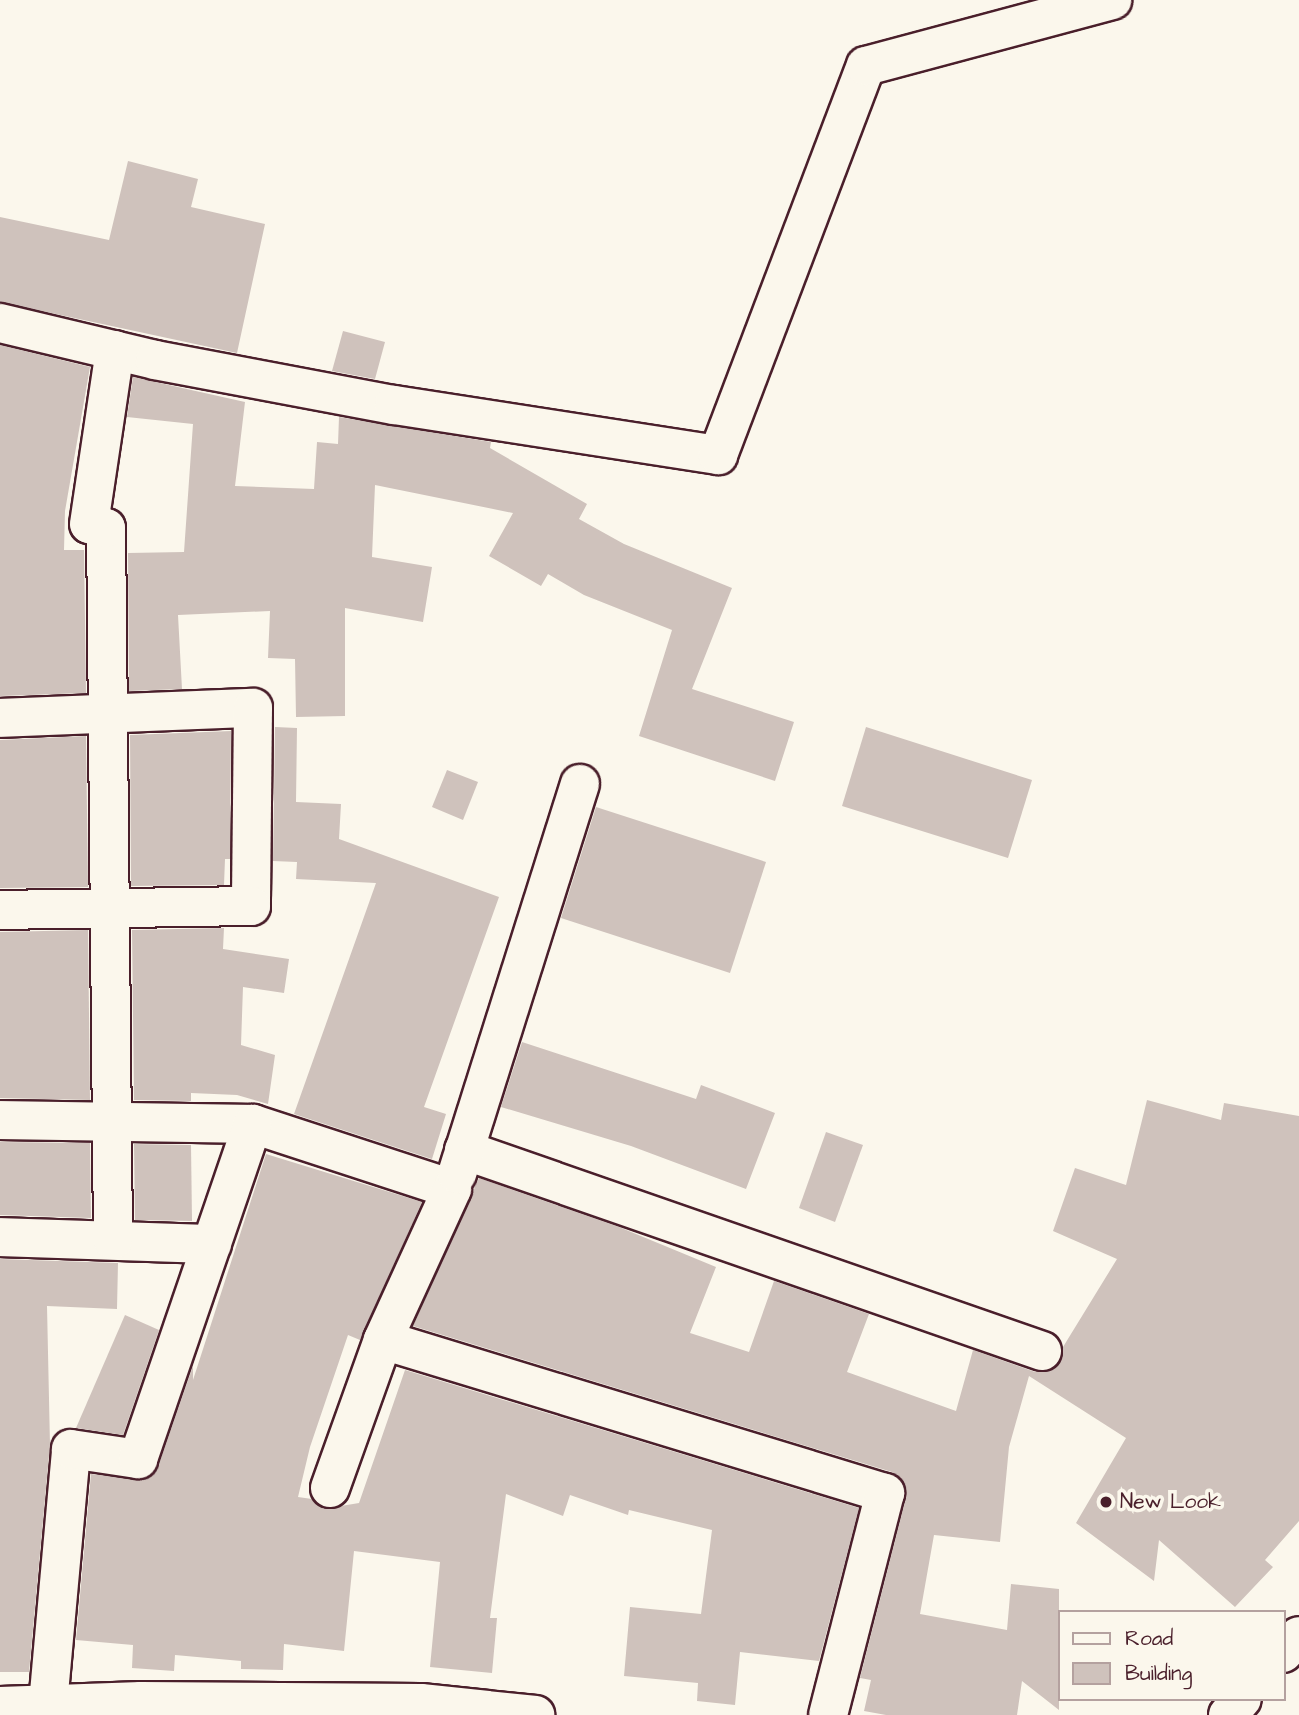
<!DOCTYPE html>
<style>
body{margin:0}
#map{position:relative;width:1299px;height:1715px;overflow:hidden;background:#fbf7ec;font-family:"Architects Daughter",sans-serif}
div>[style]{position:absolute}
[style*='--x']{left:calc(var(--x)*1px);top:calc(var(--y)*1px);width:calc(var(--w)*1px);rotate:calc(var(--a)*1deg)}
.building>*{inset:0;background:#cfc2bc}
.roads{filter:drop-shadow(2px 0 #4a1f2b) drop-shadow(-2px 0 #4a1f2b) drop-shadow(0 2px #4a1f2b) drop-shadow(0 -2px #4a1f2b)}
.minor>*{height:38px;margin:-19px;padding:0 19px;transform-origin:19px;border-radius:19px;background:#fbf7ec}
.tertiary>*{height:38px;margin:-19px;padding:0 19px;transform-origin:19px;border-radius:19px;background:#fbf7ec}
.trunk>*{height:38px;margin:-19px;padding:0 19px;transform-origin:19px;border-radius:19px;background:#fbf7ec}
.dots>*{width:19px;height:19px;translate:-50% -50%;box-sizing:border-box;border:4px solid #fbf7ec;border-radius:50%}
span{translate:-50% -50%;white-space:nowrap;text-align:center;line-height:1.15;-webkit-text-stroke:7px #fbf7ec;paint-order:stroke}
.poi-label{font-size:21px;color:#4a1f2b}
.left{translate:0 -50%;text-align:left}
.legend{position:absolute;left:1058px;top:1610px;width:228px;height:91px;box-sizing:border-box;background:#fbf7ec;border:2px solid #b4a19f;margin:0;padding:9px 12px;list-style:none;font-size:21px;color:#4a1f2b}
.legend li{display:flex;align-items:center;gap:14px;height:35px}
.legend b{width:35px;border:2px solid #b4a19f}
</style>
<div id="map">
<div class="building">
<i style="clip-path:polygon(128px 161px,198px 179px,191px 207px,265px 224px,237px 353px,0 302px,0 217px,109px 240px)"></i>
<i style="clip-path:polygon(343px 331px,385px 342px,375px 379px,332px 371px)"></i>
<i style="clip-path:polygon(0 345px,90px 367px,65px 511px,64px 550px,84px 550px,86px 693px,0 696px)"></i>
<i style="clip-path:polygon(133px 377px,245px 402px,235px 486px,314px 489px,317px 442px,338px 444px,339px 417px,491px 442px,490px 448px,587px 504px,579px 519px,624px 544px,732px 588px,692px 689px,794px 722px,775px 781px,639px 736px,672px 630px,584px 595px,548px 574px,541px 586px,489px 556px,513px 513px,375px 485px,372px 557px,432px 567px,423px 622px,345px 608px,345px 716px,296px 717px,295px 659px,268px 658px,270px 611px,178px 615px,182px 689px,129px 691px,128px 553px,184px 552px,193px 424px,127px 417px)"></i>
<i style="clip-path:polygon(275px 727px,297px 728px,296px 802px,341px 804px,339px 839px,499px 897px,424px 1107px,446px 1114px,432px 1159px,438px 1161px,294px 1114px,376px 883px,296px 879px,297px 862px,273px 861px)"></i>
<i style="clip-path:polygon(866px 727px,1032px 780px,1008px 858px,842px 806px)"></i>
<i style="clip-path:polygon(231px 731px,230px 859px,225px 859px,224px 885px,131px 886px,130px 735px)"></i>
<i style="clip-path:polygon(86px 736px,88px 887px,0 888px,0 740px)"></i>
<i style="clip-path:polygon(447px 770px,478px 782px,463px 820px,432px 807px)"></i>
<i style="clip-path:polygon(596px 807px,766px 862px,730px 973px,561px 918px)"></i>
<i style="clip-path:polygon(224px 928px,223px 949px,289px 959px,284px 993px,243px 987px,241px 1045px,275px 1055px,268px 1104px,237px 1095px,191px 1093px,191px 1101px,134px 1100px,132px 930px)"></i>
<i style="clip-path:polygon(88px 930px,90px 1100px,0 1098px,0 932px)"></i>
<i style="clip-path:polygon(522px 1042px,696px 1099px,701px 1085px,775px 1113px,746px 1189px,631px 1146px,501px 1107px)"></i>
<i style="clip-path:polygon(1147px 1100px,1221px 1120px,1224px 1103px,1299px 1116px,1299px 1521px,1265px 1560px,1273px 1567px,1235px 1607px,1159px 1540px,1154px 1581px,1076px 1523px,1126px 1438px,1029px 1376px,1009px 1447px,1000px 1542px,934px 1535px,920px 1614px,1007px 1630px,1011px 1584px,1059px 1589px,1059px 1710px,1022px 1681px,1017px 1715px,886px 1715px,864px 1711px,871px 1680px,860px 1678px,906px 1498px,901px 1478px,892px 1472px,413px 1326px,479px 1178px,619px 1227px,716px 1267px,690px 1333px,749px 1352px,774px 1281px,869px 1314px,847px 1372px,956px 1411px,973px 1350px,1035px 1372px,1047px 1372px,1062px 1359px,1063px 1347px,1117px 1259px,1053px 1231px,1075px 1168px,1126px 1185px)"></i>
<i style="clip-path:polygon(826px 1132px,863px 1145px,835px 1222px,799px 1208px)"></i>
<i style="clip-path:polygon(0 1142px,90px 1143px,91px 1218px,0 1215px)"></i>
<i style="clip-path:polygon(134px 1144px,191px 1145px,192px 1221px,135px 1220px)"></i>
<i style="clip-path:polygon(266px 1154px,422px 1202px,360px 1340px,348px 1335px,310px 1447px,298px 1497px,312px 1499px,323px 1509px,359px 1503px,405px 1370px,859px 1508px,819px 1661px,740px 1652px,735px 1705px,697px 1701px,698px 1683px,624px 1676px,630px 1607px,701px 1614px,712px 1530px,629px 1510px,628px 1515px,570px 1495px,563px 1516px,506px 1494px,490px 1618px,497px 1618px,492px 1673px,430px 1667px,440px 1562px,354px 1551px,344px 1651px,284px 1644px,283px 1670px,241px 1669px,241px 1661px,175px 1655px,174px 1671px,132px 1668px,133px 1645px,76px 1640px,91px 1474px,144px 1480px,158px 1467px,193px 1366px,193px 1380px)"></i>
<i style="clip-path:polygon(0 1259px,118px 1263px,117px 1309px,47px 1306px,50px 1445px,29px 1672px,0 1672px)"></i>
<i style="clip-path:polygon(125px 1315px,159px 1330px,123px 1435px,76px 1428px)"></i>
</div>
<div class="roads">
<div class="minor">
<i style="--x:0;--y:323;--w:159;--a:13.4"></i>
<i style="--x:155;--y:360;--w:243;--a:10.7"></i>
<i style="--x:394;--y:405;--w:328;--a:8.8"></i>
<i style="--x:718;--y:455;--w:416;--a:-69.2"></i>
<i style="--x:866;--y:66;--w:255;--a:-15"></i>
<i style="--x:0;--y:718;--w:253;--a:-2.3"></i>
<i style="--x:253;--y:708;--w:198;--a:90.6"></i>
<i style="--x:251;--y:906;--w:251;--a:179.1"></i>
<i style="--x:0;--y:1120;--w:253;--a:0.9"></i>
<i style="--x:253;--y:1124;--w:209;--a:18.1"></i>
<i style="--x:452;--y:1189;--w:166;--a:114.6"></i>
<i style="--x:383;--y:1340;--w:525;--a:16.95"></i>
<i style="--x:885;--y:1493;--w:229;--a:104.4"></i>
<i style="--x:464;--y:1150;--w:612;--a:19.18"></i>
<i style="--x:457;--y:1174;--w:409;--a:-72.5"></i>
<i style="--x:0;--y:1237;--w:212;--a:1.9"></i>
<i style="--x:113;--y:1240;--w:712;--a:-90.56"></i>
<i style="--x:106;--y:528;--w:17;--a:-167"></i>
<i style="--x:89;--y:524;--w:176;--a:-81.5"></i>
<i style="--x:330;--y:1488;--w:157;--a:-70.3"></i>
<i style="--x:54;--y:1715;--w:13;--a:-119"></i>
<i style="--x:48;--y:1704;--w:256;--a:-84.8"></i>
<i style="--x:71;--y:1449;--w:68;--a:8.5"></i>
<i style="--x:138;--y:1459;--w:354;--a:-71.1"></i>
</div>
<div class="tertiary">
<i style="--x:0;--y:1706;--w:141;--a:-2"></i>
<i style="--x:141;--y:1701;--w:280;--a:0.4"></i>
<i style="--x:421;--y:1703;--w:115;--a:6"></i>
</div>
<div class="trunk">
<i style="--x:1283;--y:1653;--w:23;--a:-47"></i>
<i style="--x:1228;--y:1715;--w:21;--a:-49"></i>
</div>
</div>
<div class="dots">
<i style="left:1106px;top:1502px;background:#4a1f2b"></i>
</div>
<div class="poi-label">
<span class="left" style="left:1120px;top:1502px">New Look</span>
</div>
<ul class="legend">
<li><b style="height:9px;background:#fbf7ec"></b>Road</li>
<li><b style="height:19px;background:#cfc2bc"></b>Building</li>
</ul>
</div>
